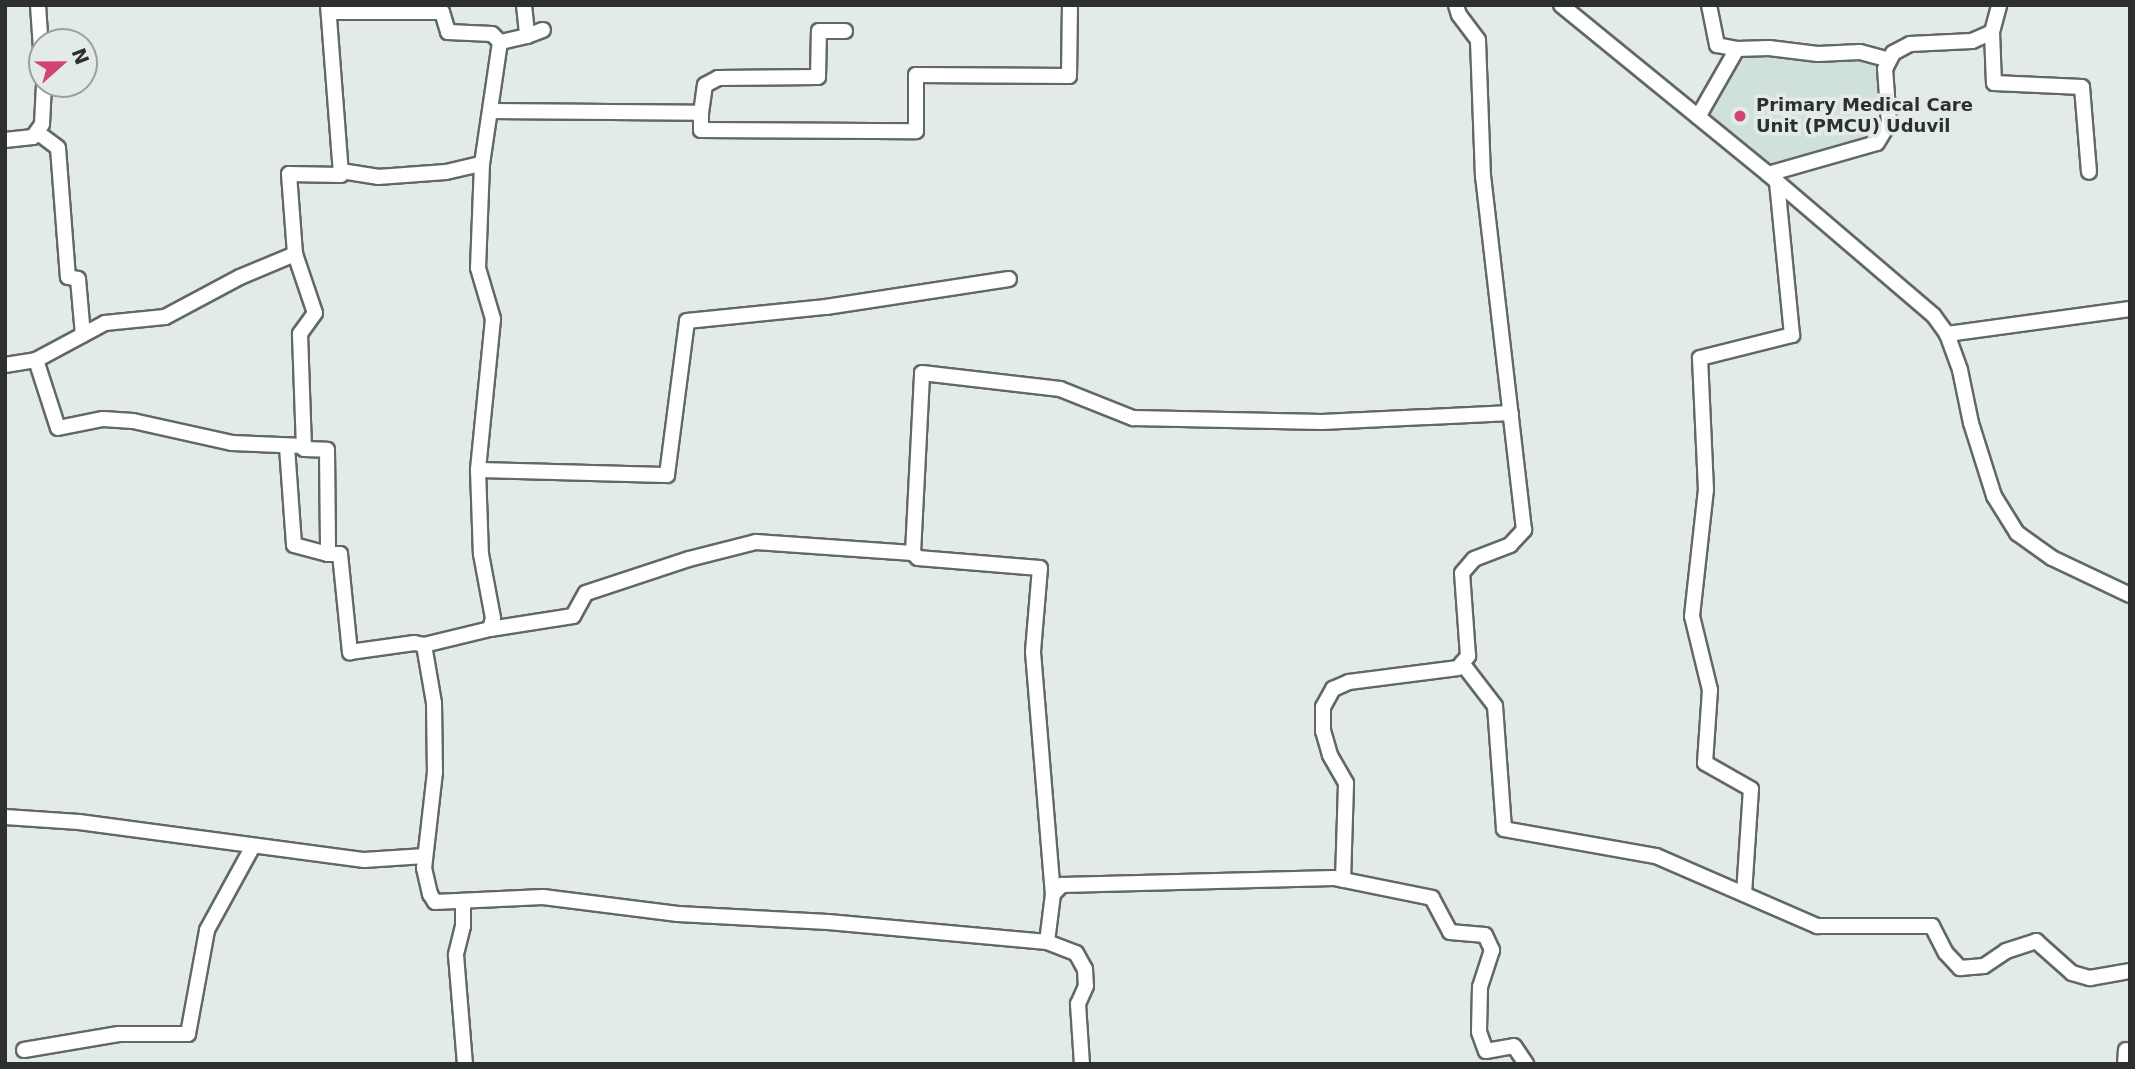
<!DOCTYPE html>
<style>
body{margin:0}
#map{position:relative;width:2135px;height:1069px;overflow:hidden;background:#e3ebe9;font-family:"DejaVu Sans",sans-serif}
div>[style]{position:absolute}
[style*='--x']{left:calc(var(--x)*1px);top:calc(var(--y)*1px);width:calc(var(--w)*1px);rotate:calc(var(--a)*1deg)}
.built>*{inset:0;background:#d0e0dc}
.roads{filter:drop-shadow(2px 0 #616866) drop-shadow(-2px 0 #616866) drop-shadow(0 2px #616866) drop-shadow(0 -2px #616866)}
.minor>*{height:14px;margin:-7px;padding:0 7px;transform-origin:7px;border-radius:7px;background:#fff}
.dots>*{width:19px;height:19px;translate:-50% -50%;box-sizing:border-box;border:4px solid #e3ebe9;border-radius:50%}
span{translate:-50% -50%;white-space:nowrap;text-align:center;line-height:1.15;-webkit-text-stroke:7px #e3ebe9;paint-order:stroke}
.poi-label{font-size:18px;color:#2d302f;font-weight:700}
.left{translate:0 -50%;text-align:left}
.frame{position:absolute;inset:0;border:7px solid #2d302f;pointer-events:none}
.north{position:absolute;left:28px;top:28px;width:70px;height:70px;box-sizing:border-box;background:#e3ebe9;border:2px solid #9aa09f;border-radius:50%;rotate:69deg;font-size:19px;font-weight:700;line-height:28px;text-align:center;color:#2d302f}
.north::after{content:'';display:block;margin:auto;width:24px;height:32px;background:#d14474;clip-path:polygon(50% 0,100% 100%,50% 72%,0 100%)}
</style>
<div id="map">
<div class="built">
<i style="clip-path:polygon(1788px 54px,1863px 54px,1876px 63px,1878px 112px,1869px 139px,1774px 170px,1707px 115px,1742px 57px)"></i>
</div>
<div class="roads">
<div class="minor">
<i style="--x:38;--y:5;--w:58;--a:86.1"></i>
<i style="--x:328;--y:5;--w:170;--a:85.6"></i>
<i style="--x:341;--y:175;--w:52;--a:-178.9"></i>
<i style="--x:289;--y:174;--w:80;--a:85.7"></i>
<i style="--x:295;--y:254;--w:62;--a:71.3"></i>
<i style="--x:315;--y:313;--w:26;--a:126"></i>
<i style="--x:300;--y:334;--w:115;--a:88"></i>
<i style="--x:304;--y:449;--w:23;--a:2"></i>
<i style="--x:327;--y:450;--w:104;--a:89.4"></i>
<i style="--x:328;--y:554;--w:12;--a:0"></i>
<i style="--x:340;--y:554;--w:99;--a:84.2"></i>
<i style="--x:350;--y:652;--w:65;--a:-8"></i>
<i style="--x:414;--y:643;--w:10;--a:11"></i>
<i style="--x:524;--y:5;--w:31;--a:84"></i>
<i style="--x:527;--y:36;--w:28;--a:167"></i>
<i style="--x:500;--y:42;--w:123;--a:98.4"></i>
<i style="--x:482;--y:164;--w:104;--a:92.2"></i>
<i style="--x:478;--y:268;--w:53;--a:73.6"></i>
<i style="--x:493;--y:319;--w:152;--a:95.7"></i>
<i style="--x:478;--y:470;--w:84;--a:88"></i>
<i style="--x:481;--y:554;--w:65;--a:79.4"></i>
<i style="--x:493;--y:618;--w:11;--a:105"></i>
<i style="--x:490;--y:629;--w:68;--a:166.4"></i>
<i style="--x:424;--y:645;--w:59;--a:80.2"></i>
<i style="--x:434;--y:703;--w:69;--a:89.2"></i>
<i style="--x:435;--y:772;--w:97;--a:96.5"></i>
<i style="--x:424;--y:868;--w:27;--a:77"></i>
<i style="--x:430;--y:894;--w:9;--a:58"></i>
<i style="--x:435;--y:902;--w:108;--a:-2.7"></i>
<i style="--x:543;--y:897;--w:136;--a:7.2"></i>
<i style="--x:678;--y:914;--w:150;--a:3.1"></i>
<i style="--x:828;--y:922;--w:220;--a:5.2"></i>
<i style="--x:1047;--y:942;--w:31;--a:21"></i>
<i style="--x:1076;--y:953;--w:18;--a:61"></i>
<i style="--x:1085;--y:969;--w:17;--a:87"></i>
<i style="--x:1086;--y:986;--w:20;--a:114"></i>
<i style="--x:1078;--y:1004;--w:60;--a:86.2"></i>
<i style="--x:1561;--y:5;--w:267;--a:39.2"></i>
<i style="--x:1768;--y:174;--w:218;--a:40.5"></i>
<i style="--x:1934;--y:316;--w:22;--a:54"></i>
<i style="--x:1947;--y:334;--w:38;--a:70"></i>
<i style="--x:1960;--y:370;--w:54;--a:78.3"></i>
<i style="--x:1971;--y:423;--w:77;--a:72.5"></i>
<i style="--x:1994;--y:496;--w:44;--a:58.1"></i>
<i style="--x:2017;--y:533;--w:43;--a:35.5"></i>
<i style="--x:2052;--y:558;--w:86;--a:25.4"></i>
<i style="--x:1709;--y:5;--w:41;--a:78.7"></i>
<i style="--x:1717;--y:45;--w:20;--a:11"></i>
<i style="--x:1737;--y:49;--w:32;--a:-2"></i>
<i style="--x:1769;--y:48;--w:49;--a:7"></i>
<i style="--x:1818;--y:54;--w:42;--a:-2.7"></i>
<i style="--x:1860;--y:52;--w:30;--a:15"></i>
<i style="--x:329;--y:12;--w:113;--a:0"></i>
<i style="--x:442;--y:12;--w:21;--a:73"></i>
<i style="--x:448;--y:32;--w:44;--a:2.6"></i>
<i style="--x:492;--y:34;--w:11;--a:45"></i>
<i style="--x:1992;--y:32;--w:51;--a:87.8"></i>
<i style="--x:1994;--y:83;--w:88;--a:2.6"></i>
<i style="--x:2082;--y:87;--w:85;--a:85.3"></i>
<i style="--x:527;--y:36;--w:17;--a:-21"></i>
<i style="--x:491;--y:111;--w:210;--a:0.5"></i>
<i style="--x:701;--y:113;--w:17;--a:90"></i>
<i style="--x:701;--y:130;--w:215;--a:0.3"></i>
<i style="--x:916;--y:131;--w:56;--a:-90"></i>
<i style="--x:916;--y:75;--w:153;--a:0.4"></i>
<i style="--x:1069;--y:76;--w:71;--a:-89.2"></i>
<i style="--x:701;--y:113;--w:28;--a:-82"></i>
<i style="--x:705;--y:85;--w:15;--a:-28"></i>
<i style="--x:718;--y:78;--w:100;--a:-0.6"></i>
<i style="--x:818;--y:77;--w:46;--a:-88.8"></i>
<i style="--x:819;--y:31;--w:26;--a:0"></i>
<i style="--x:1698;--y:117;--w:78;--a:-60.2"></i>
<i style="--x:37;--y:132;--w:26;--a:37"></i>
<i style="--x:58;--y:148;--w:129;--a:85.6"></i>
<i style="--x:68;--y:277;--w:10;--a:11"></i>
<i style="--x:78;--y:279;--w:56;--a:84.9"></i>
<i style="--x:5;--y:140;--w:28;--a:-6"></i>
<i style="--x:33;--y:137;--w:16;--a:-55"></i>
<i style="--x:42;--y:124;--w:40;--a:-87.1"></i>
<i style="--x:341;--y:171;--w:37;--a:9"></i>
<i style="--x:378;--y:177;--w:68;--a:-4.2"></i>
<i style="--x:446;--y:172;--w:37;--a:-13"></i>
<i style="--x:1768;--y:174;--w:113;--a:-15.9"></i>
<i style="--x:1877;--y:143;--w:23;--a:-59"></i>
<i style="--x:1889;--y:123;--w:54;--a:-94.2"></i>
<i style="--x:1885;--y:69;--w:18;--a:-63"></i>
<i style="--x:1893;--y:53;--w:19;--a:-28"></i>
<i style="--x:1910;--y:44;--w:62;--a:-2.8"></i>
<i style="--x:1972;--y:41;--w:22;--a:-24"></i>
<i style="--x:1992;--y:32;--w:28;--a:-75"></i>
<i style="--x:1947;--y:334;--w:185;--a:-7.8"></i>
<i style="--x:36;--y:360;--w:71;--a:72.1"></i>
<i style="--x:58;--y:428;--w:46;--a:-11.3"></i>
<i style="--x:103;--y:419;--w:30;--a:4"></i>
<i style="--x:133;--y:421;--w:101;--a:12.5"></i>
<i style="--x:232;--y:443;--w:72;--a:2.4"></i>
<i style="--x:5;--y:365;--w:31;--a:-9"></i>
<i style="--x:36;--y:360;--w:78;--a:-28.2"></i>
<i style="--x:105;--y:323;--w:60;--a:-5.7"></i>
<i style="--x:165;--y:317;--w:85;--a:-28.1"></i>
<i style="--x:240;--y:277;--w:60;--a:-22.7"></i>
<i style="--x:287;--y:447;--w:98;--a:85.9"></i>
<i style="--x:294;--y:545;--w:35;--a:15"></i>
<i style="--x:478;--y:470;--w:189;--a:1.5"></i>
<i style="--x:667;--y:475;--w:155;--a:-82.6"></i>
<i style="--x:687;--y:321;--w:140;--a:-5.8"></i>
<i style="--x:826;--y:307;--w:185;--a:-8.7"></i>
<i style="--x:913;--y:553;--w:7;--a:45"></i>
<i style="--x:918;--y:558;--w:122;--a:4.7"></i>
<i style="--x:1040;--y:568;--w:84;--a:94.8"></i>
<i style="--x:1033;--y:652;--w:243;--a:85.3"></i>
<i style="--x:490;--y:629;--w:84;--a:-8.9"></i>
<i style="--x:573;--y:616;--w:26;--a:-61"></i>
<i style="--x:586;--y:593;--w:108;--a:-18.3"></i>
<i style="--x:689;--y:559;--w:69;--a:-14.2"></i>
<i style="--x:756;--y:542;--w:157;--a:4"></i>
<i style="--x:913;--y:553;--w:180;--a:-87.1"></i>
<i style="--x:922;--y:373;--w:139;--a:6.6"></i>
<i style="--x:1060;--y:389;--w:79;--a:21.7"></i>
<i style="--x:1133;--y:418;--w:189;--a:1.2"></i>
<i style="--x:1322;--y:422;--w:189;--a:-2.7"></i>
<i style="--x:1462;--y:663;--w:54;--a:52.5"></i>
<i style="--x:1495;--y:706;--w:123;--a:85.8"></i>
<i style="--x:1504;--y:829;--w:154;--a:10.1"></i>
<i style="--x:1656;--y:856;--w:176;--a:23.5"></i>
<i style="--x:1817;--y:926;--w:115;--a:0"></i>
<i style="--x:1932;--y:926;--w:30;--a:63"></i>
<i style="--x:1946;--y:953;--w:21;--a:47"></i>
<i style="--x:1960;--y:968;--w:24;--a:-5"></i>
<i style="--x:1984;--y:966;--w:27;--a:-34"></i>
<i style="--x:2006;--y:951;--w:32;--a:-18"></i>
<i style="--x:2036;--y:941;--w:48;--a:41.6"></i>
<i style="--x:2072;--y:973;--w:19;--a:16"></i>
<i style="--x:2090;--y:978;--w:41;--a:-9.9"></i>
<i style="--x:5;--y:817;--w:74;--a:3.9"></i>
<i style="--x:79;--y:822;--w:288;--a:7.6"></i>
<i style="--x:364;--y:860;--w:61;--a:-3.8"></i>
<i style="--x:1343;--y:880;--w:97;--a:-88.2"></i>
<i style="--x:1346;--y:783;--w:32;--a:-120"></i>
<i style="--x:1330;--y:755;--w:25;--a:-106"></i>
<i style="--x:1323;--y:731;--w:24;--a:-90"></i>
<i style="--x:1323;--y:707;--w:21;--a:-61"></i>
<i style="--x:1333;--y:689;--w:17;--a:-24"></i>
<i style="--x:1349;--y:682;--w:110;--a:-7.3"></i>
<i style="--x:1458;--y:668;--w:16;--a:-50"></i>
<i style="--x:1468;--y:656;--w:83;--a:-94.1"></i>
<i style="--x:1462;--y:573;--w:18;--a:-49"></i>
<i style="--x:1474;--y:559;--w:39;--a:-21"></i>
<i style="--x:1510;--y:545;--w:21;--a:-47"></i>
<i style="--x:1524;--y:530;--w:355;--a:-96.6"></i>
<i style="--x:1483;--y:177;--w:137;--a:-92.1"></i>
<i style="--x:1478;--y:40;--w:31;--a:-127"></i>
<i style="--x:1459;--y:15;--w:10;--a:-107"></i>
<i style="--x:1744;--y:894;--w:105;--a:-86.2"></i>
<i style="--x:1751;--y:789;--w:53;--a:-150.5"></i>
<i style="--x:1705;--y:763;--w:73;--a:-86.1"></i>
<i style="--x:1710;--y:690;--w:76;--a:-103.7"></i>
<i style="--x:1692;--y:616;--w:127;--a:-83.7"></i>
<i style="--x:1706;--y:490;--w:132;--a:-92.6"></i>
<i style="--x:1700;--y:358;--w:95;--a:-14"></i>
<i style="--x:1792;--y:335;--w:154;--a:-95.6"></i>
<i style="--x:463;--y:902;--w:24;--a:90"></i>
<i style="--x:463;--y:926;--w:30;--a:104"></i>
<i style="--x:456;--y:955;--w:109;--a:85.3"></i>
<i style="--x:1047;--y:942;--w:48;--a:-82.9"></i>
<i style="--x:1053;--y:894;--w:13;--a:-45"></i>
<i style="--x:1062;--y:885;--w:272;--a:-1.5"></i>
<i style="--x:1334;--y:878;--w:100;--a:11.5"></i>
<i style="--x:1432;--y:898;--w:38;--a:62"></i>
<i style="--x:1450;--y:932;--w:35;--a:5"></i>
<i style="--x:1485;--y:935;--w:17;--a:65"></i>
<i style="--x:1492;--y:950;--w:39;--a:108"></i>
<i style="--x:1480;--y:987;--w:45;--a:91.3"></i>
<i style="--x:1479;--y:1032;--w:20;--a:70"></i>
<i style="--x:1486;--y:1051;--w:28;--a:-10"></i>
<i style="--x:1514;--y:1046;--w:22;--a:56"></i>
<i style="--x:24;--y:1050;--w:96;--a:-9.6"></i>
<i style="--x:119;--y:1034;--w:69;--a:0"></i>
<i style="--x:188;--y:1034;--w:106;--a:-79.6"></i>
<i style="--x:207;--y:930;--w:96;--a:-61.3"></i>
<i style="--x:2125;--y:1064;--w:14;--a:-86"></i>
</div>
</div>
<div class="dots">
<i style="left:1740px;top:116px;background:#d14474"></i>
</div>
<div class="poi-label">
<span class="left" style="left:1756px;top:116px">Primary Medical Care<br>Unit (PMCU) Uduvil</span>
</div>
<div class="frame"></div>
<div class="north">N</div>
</div>
